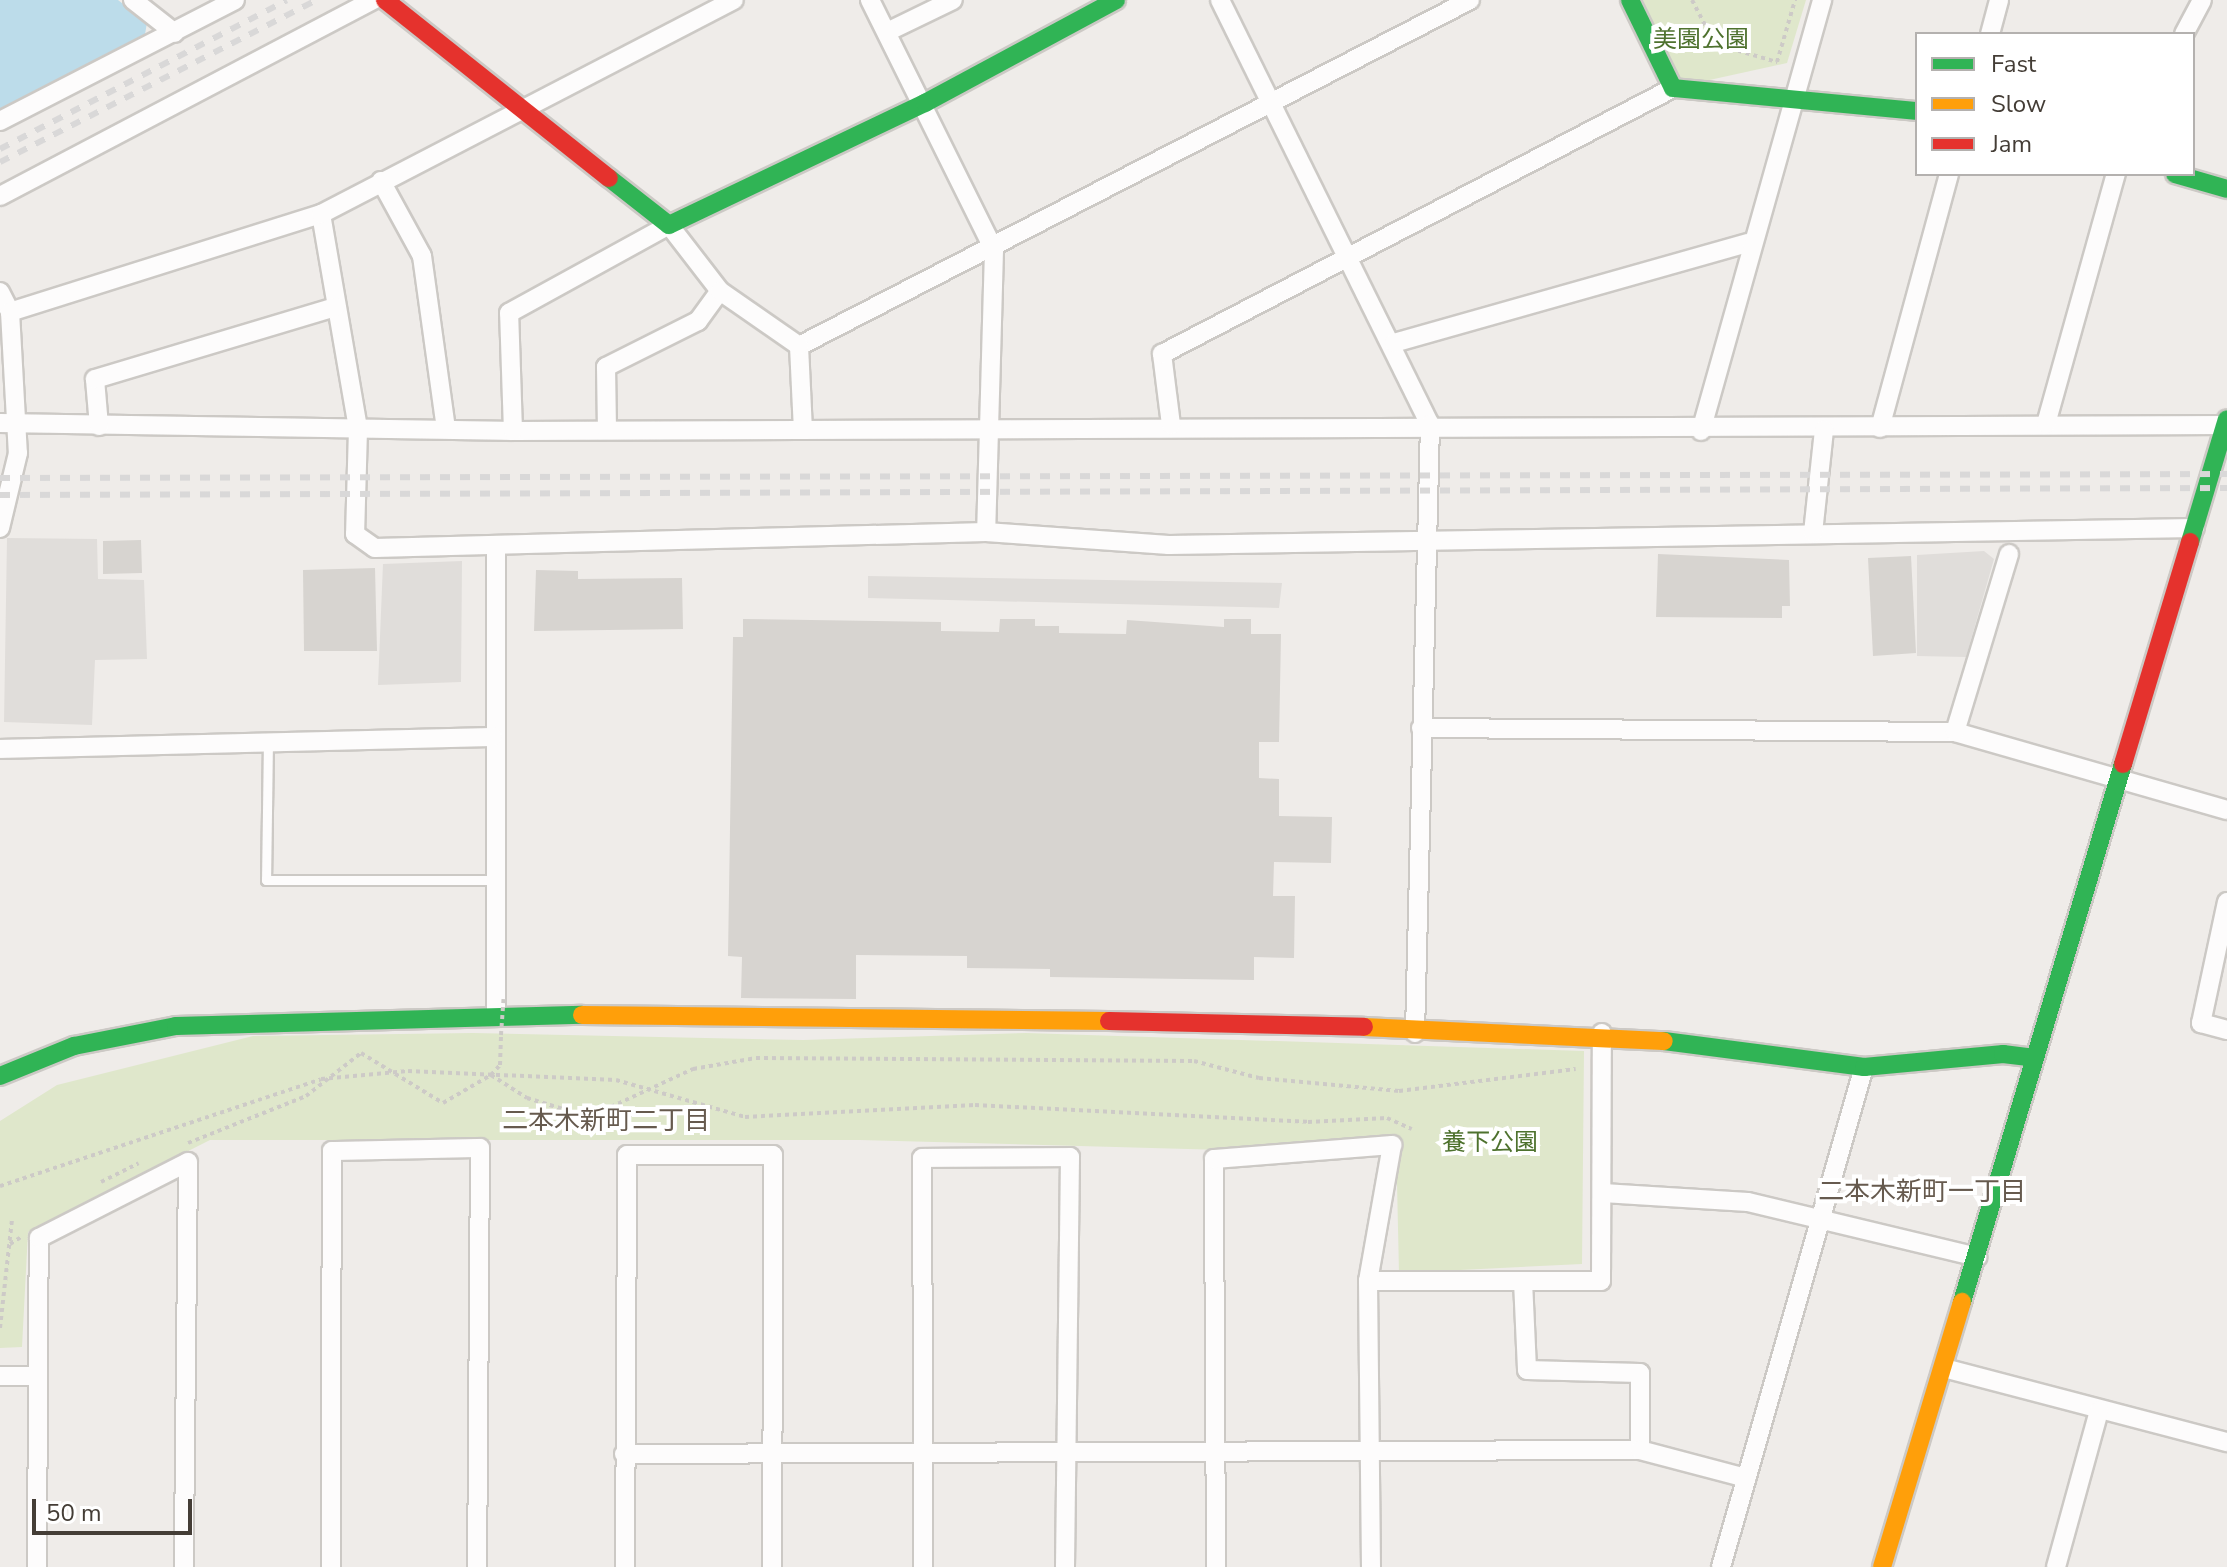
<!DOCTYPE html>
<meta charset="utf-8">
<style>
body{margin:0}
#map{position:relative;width:2227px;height:1567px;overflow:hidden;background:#efece9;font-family:"Nunito Sans","Noto Sans JP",sans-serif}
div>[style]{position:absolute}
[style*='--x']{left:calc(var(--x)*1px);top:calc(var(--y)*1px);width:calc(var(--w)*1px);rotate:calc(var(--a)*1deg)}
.green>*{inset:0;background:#dfe7cb}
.parking>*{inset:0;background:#e0ddda}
.water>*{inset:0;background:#bcdcea}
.building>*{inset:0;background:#d7d4d0}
.path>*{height:4px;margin-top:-2px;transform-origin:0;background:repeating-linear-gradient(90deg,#cdcac7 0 4px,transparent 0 8px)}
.roads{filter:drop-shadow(2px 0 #ccc9c5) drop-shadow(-2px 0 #ccc9c5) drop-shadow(0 2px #ccc9c5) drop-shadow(0 -2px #ccc9c5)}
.lane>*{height:9px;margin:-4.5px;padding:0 4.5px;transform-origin:4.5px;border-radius:4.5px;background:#fdfcfc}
.street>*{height:18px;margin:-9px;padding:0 9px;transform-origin:9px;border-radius:9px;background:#fdfcfc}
.fast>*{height:18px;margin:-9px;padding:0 9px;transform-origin:9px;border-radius:9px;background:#30b455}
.slow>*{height:18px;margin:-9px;padding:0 9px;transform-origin:9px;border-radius:9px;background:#ff9f0a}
.jam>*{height:18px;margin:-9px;padding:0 9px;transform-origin:9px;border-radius:9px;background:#e5322d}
.rail>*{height:6px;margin-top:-3px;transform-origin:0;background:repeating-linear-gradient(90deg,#d9d8d8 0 10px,transparent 0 20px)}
.path-bridge>*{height:4px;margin-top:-2px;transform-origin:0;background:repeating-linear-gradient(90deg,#cdcac7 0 4px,transparent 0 8px)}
span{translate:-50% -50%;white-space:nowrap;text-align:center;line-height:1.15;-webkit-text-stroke:8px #fff;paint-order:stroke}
.park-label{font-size:24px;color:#4e722e}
.neighbourhood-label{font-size:26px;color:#665a4e}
.legend{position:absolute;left:1915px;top:32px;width:280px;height:144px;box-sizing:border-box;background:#fff;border:2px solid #b4b1af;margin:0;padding:10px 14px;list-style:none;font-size:24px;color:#443d36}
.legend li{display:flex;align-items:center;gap:16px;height:40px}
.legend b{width:40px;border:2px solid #b4b1af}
.scale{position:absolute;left:32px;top:1499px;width:160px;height:36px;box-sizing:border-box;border:4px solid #443d36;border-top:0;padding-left:10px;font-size:24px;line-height:28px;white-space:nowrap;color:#443d36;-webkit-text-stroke:6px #fff;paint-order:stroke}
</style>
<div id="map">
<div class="green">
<i style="clip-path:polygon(1643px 0,1806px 0,1787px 63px,1673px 88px)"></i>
<i style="clip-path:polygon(473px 1033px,803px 1040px,1026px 1033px,1584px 1051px,1582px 1264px,1399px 1273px,1396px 1138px,1224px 1150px,860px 1140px,210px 1140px,28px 1232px,22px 1347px,0 1348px,0 1121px,57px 1085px,253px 1036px)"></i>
</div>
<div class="parking">
<i style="clip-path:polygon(7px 538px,97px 539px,98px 579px,144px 580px,147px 659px,95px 660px,92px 725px,4px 722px)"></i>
<i style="clip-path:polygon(1984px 551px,1994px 559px,1966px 657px,1917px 656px,1917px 555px)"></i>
<i style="clip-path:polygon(462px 561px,461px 682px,378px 685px,383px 564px)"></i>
<i style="clip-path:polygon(868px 576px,1282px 583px,1279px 608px,868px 598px)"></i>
</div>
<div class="water">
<i style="clip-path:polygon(0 0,118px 0,147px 23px,145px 34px,0 109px)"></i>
</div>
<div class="building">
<i style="clip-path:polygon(141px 540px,142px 573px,103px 574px,103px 541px)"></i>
<i style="clip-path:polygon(1658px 554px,1789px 560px,1790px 606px,1782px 606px,1782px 618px,1656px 617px)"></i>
<i style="clip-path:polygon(1911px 556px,1916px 653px,1873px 656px,1868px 558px)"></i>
<i style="clip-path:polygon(375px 568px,377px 651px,304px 651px,303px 570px)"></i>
<i style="clip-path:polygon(536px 570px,578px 571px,578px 579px,682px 578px,683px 629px,534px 631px)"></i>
<i style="clip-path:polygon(743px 619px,941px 622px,941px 631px,999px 632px,1000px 619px,1035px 619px,1035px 626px,1059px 626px,1059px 633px,1126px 634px,1127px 620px,1224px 627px,1224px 619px,1251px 619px,1251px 634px,1281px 634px,1279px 742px,1259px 742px,1259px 778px,1279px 779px,1279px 816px,1332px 817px,1331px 863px,1274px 862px,1273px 896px,1295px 896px,1294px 958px,1254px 957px,1254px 980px,1050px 977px,1050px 969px,967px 968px,967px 956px,856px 955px,856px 999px,741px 998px,742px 957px,728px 956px,733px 637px,743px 637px)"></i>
</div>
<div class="path">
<i style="--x:1692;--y:0;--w:50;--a:62.4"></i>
<i style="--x:1715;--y:44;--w:65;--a:16.2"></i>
<i style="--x:1777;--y:62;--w:65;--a:-73.8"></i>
<i style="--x:491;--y:1075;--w:13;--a:-48"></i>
<i style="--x:500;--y:1065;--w:28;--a:-88"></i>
<i style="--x:188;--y:1143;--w:127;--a:-21.7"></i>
<i style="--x:306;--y:1096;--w:70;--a:-38"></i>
<i style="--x:361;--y:1053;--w:96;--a:31.4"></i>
<i style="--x:443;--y:1103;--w:56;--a:-30.3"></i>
<i style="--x:491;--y:1075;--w:43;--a:32.6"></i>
<i style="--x:527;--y:1098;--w:65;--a:17"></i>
<i style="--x:589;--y:1117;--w:115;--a:-24.8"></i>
<i style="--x:693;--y:1069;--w:64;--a:-9.9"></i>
<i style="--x:756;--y:1058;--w:438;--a:0.4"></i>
<i style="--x:1194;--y:1061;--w:67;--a:14.7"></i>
<i style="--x:1259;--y:1078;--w:141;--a:5.3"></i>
<i style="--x:1399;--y:1091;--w:178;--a:-7.1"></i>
<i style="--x:101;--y:1182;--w:42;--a:-26.6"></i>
<i style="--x:0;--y:1186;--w:338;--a:-18.4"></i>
<i style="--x:321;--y:1079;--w:87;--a:-5.3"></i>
<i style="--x:408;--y:1071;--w:208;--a:2.5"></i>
<i style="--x:616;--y:1080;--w:134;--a:16"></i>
<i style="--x:745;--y:1117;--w:230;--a:-3"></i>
<i style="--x:975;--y:1105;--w:333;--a:2.9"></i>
<i style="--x:1308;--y:1122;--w:79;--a:-2.9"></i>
<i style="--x:1387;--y:1118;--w:27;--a:24"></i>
<i style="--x:10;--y:1244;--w:13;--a:-32"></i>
<i style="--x:0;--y:1328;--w:110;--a:-83.7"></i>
</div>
<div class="roads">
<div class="lane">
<i style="--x:268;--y:740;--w:140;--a:90.8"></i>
<i style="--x:266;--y:880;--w:228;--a:0"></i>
</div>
<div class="street">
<i style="--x:133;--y:0;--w:53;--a:38.2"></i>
<i style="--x:870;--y:0;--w:279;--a:63.6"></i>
<i style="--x:994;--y:250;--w:282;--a:91.6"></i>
<i style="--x:1220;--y:0;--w:473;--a:63.7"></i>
<i style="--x:1430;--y:424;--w:609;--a:91.41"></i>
<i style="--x:887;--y:32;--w:73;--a:-25.9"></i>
<i style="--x:1990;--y:34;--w:35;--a:-75"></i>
<i style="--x:2184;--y:34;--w:38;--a:-62"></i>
<i style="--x:0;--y:121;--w:264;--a:-27.2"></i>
<i style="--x:381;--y:181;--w:85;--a:61.3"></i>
<i style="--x:422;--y:256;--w:174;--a:82.1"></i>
<i style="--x:0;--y:196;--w:422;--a:-27.7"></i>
<i style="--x:321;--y:214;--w:218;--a:80.2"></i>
<i style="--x:358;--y:429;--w:105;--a:91.6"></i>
<i style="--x:355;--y:534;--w:24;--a:35"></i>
<i style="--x:375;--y:548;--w:611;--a:-1.5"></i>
<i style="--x:986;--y:532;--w:183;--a:4.1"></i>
<i style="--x:1169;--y:545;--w:1026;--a:-0.95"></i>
<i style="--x:0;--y:292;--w:22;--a:63"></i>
<i style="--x:10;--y:312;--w:141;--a:86.8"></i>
<i style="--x:18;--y:453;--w:77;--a:103.5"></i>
<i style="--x:10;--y:312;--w:326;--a:-17.5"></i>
<i style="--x:321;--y:214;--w:465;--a:-27.4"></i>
<i style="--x:1394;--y:343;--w:368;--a:-15.8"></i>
<i style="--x:799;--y:346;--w:755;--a:-27.28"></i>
<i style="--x:799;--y:346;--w:84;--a:87.3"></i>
<i style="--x:0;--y:423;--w:513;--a:0.89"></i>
<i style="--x:513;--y:431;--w:1714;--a:-0.2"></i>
<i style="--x:2046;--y:424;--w:260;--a:-74.4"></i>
<i style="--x:1171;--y:425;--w:72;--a:-97.2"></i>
<i style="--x:1162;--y:354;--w:576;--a:-27.5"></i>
<i style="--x:99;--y:426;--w:47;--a:-94.9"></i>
<i style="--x:95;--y:379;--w:251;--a:-16.7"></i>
<i style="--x:1880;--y:428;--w:263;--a:-74.8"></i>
<i style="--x:607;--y:430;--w:63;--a:-90.9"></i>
<i style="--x:606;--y:367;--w:103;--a:-26.6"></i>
<i style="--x:698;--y:321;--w:37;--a:-54"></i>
<i style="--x:513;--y:431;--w:118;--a:-91.9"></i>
<i style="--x:509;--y:313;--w:183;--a:-28.8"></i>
<i style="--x:669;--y:225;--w:83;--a:52.3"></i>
<i style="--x:720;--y:291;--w:96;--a:34.8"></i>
<i style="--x:1701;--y:431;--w:448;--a:-74.3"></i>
<i style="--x:1813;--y:533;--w:104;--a:-83.9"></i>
<i style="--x:496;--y:546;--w:469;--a:90"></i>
<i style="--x:1421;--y:728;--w:534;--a:0.43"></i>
<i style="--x:1955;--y:732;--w:283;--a:16"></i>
<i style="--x:1955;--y:732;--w:186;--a:-73.1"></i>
<i style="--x:0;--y:749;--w:493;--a:-1.4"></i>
<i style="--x:2227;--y:902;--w:124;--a:102.1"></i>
<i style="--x:2201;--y:1023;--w:27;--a:15"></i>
<i style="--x:1603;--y:1193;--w:145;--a:3.6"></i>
<i style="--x:1748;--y:1202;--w:236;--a:13.5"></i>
<i style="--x:1368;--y:1281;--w:233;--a:0"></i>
<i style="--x:1601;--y:1281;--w:248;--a:-89.8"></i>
<i style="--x:1523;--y:1281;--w:89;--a:87.4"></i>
<i style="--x:1527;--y:1370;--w:113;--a:1.5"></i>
<i style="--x:1640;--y:1373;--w:77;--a:90"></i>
<i style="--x:1944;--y:1368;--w:293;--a:14.7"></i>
<i style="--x:0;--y:1376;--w:38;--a:0"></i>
<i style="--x:624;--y:1454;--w:1016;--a:-0.23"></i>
<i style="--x:1640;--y:1450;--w:110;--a:14.8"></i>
<i style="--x:37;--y:1567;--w:329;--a:-89.7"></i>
<i style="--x:39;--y:1238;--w:167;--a:-27"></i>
<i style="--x:188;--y:1162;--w:405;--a:90.6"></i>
<i style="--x:331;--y:1567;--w:416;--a:-89.9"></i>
<i style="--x:332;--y:1151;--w:148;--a:-1.2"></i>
<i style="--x:480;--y:1148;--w:419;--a:90.4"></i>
<i style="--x:625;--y:1567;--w:412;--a:-89.7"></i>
<i style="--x:627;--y:1155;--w:146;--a:0"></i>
<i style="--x:773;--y:1155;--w:412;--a:90.1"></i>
<i style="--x:923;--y:1567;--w:409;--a:-90.1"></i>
<i style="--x:922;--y:1158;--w:148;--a:-0.4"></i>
<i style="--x:1070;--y:1157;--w:410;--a:90.7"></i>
<i style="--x:1216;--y:1567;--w:408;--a:-90.3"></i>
<i style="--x:1214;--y:1159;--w:179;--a:-4.5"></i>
<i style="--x:1392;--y:1145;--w:138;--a:100"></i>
<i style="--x:1368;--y:1281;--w:286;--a:89.4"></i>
<i style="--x:1721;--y:1567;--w:520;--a:-74.04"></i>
<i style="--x:2056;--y:1567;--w:162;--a:-74.6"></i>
</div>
<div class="fast">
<i style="--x:1630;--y:0;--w:98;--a:64"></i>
<i style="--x:1673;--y:88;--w:245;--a:5.4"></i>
<i style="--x:2175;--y:174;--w:54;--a:16.1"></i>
<i style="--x:609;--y:178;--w:76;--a:38.1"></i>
<i style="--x:669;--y:225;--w:284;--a:-25.5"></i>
<i style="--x:925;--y:103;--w:217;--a:-28.3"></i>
<i style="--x:2190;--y:542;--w:128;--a:-73.3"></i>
<i style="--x:1664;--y:1041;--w:202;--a:7.4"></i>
<i style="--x:1864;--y:1067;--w:140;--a:-5.3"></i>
<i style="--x:2003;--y:1054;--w:32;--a:7"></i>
<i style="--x:0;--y:1076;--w:80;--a:-22.1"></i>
<i style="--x:74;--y:1046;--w:104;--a:-11.1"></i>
<i style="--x:176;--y:1026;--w:406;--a:-1.6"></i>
<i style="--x:1962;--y:1302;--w:562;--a:-73.34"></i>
</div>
<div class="slow">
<i style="--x:582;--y:1015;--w:527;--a:0.65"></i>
<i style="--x:1364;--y:1027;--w:300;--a:2.7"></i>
<i style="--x:1882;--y:1567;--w:277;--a:-73.2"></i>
</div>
<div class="jam">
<i style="--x:385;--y:0;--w:286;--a:38.5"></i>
<i style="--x:2123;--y:764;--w:232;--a:-73.2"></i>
<i style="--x:1109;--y:1021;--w:255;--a:1.3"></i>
</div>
</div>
<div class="rail">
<i style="--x:0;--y:149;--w:323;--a:-27.4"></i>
<i style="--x:0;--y:162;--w:356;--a:-27.1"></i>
<i style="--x:0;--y:478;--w:2227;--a:-0.1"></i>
<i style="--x:0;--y:495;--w:2227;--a:-0.18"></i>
</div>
<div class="path-bridge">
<i style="--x:501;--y:1035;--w:39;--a:-86"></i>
</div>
<div class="park-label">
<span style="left:1701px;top:40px">美園公園</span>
<span style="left:1490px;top:1143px">養下公園</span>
</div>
<div class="neighbourhood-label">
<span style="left:606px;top:1121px">二本木新町二丁目</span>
<span style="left:1922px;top:1192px">二本木新町一丁目</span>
</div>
<ul class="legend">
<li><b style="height:10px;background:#30b455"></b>Fast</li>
<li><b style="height:10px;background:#ff9f0a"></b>Slow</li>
<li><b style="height:10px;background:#e5322d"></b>Jam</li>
</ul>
<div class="scale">50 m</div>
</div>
